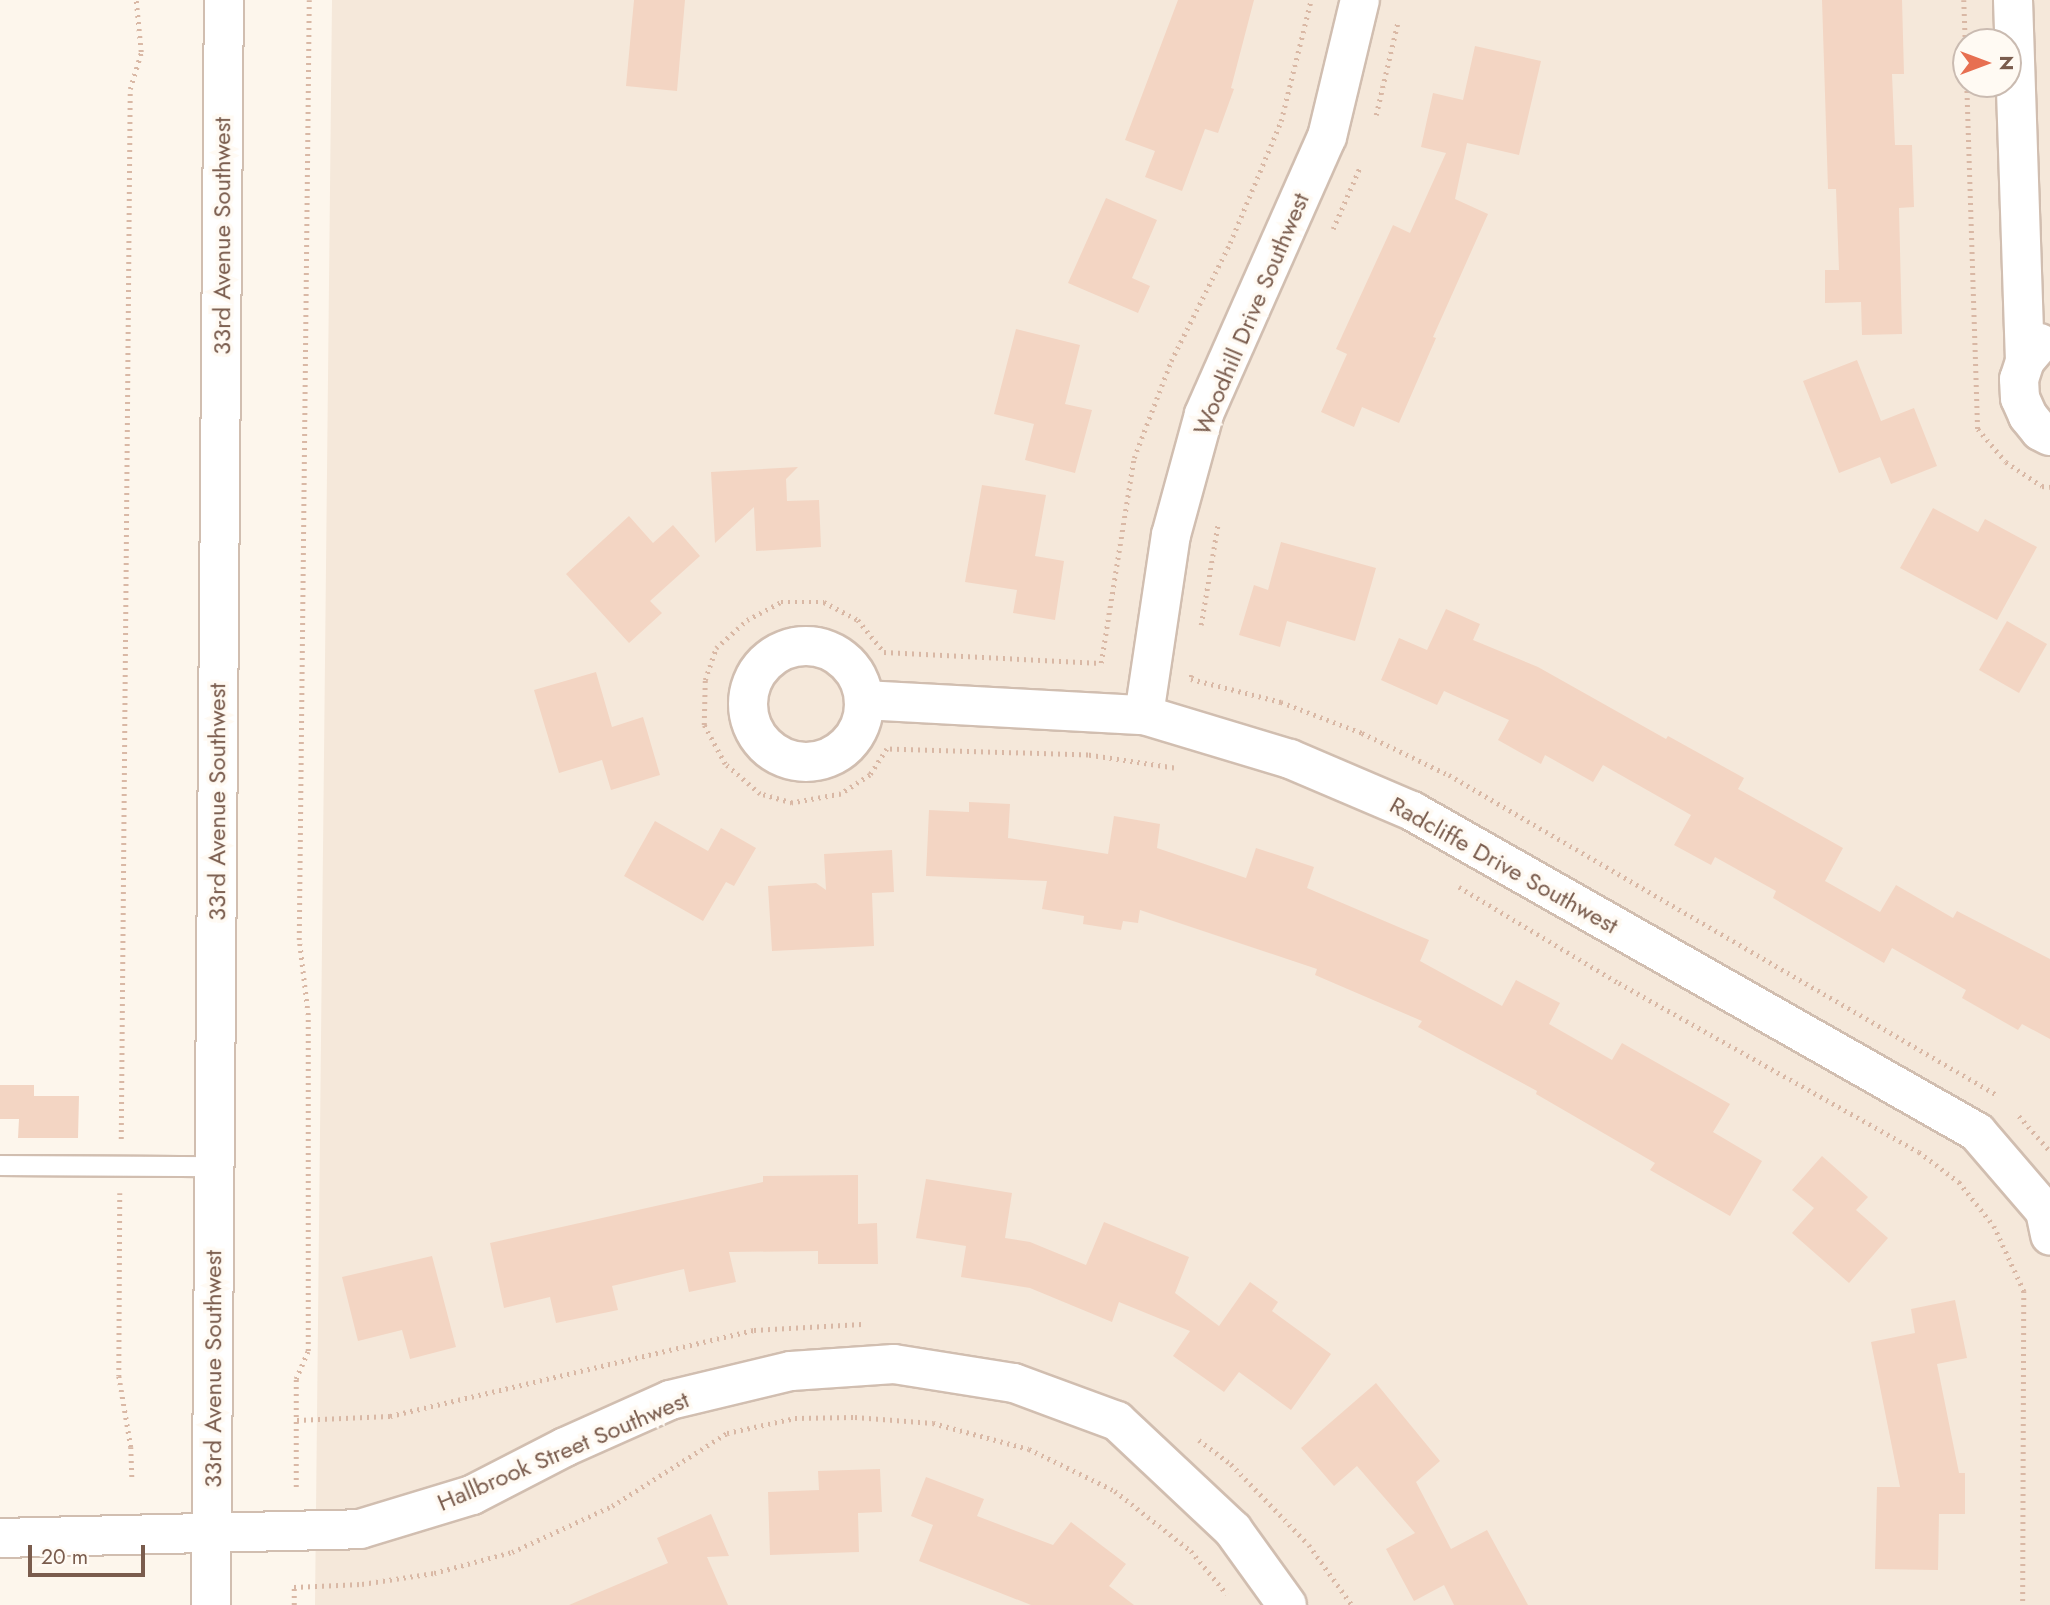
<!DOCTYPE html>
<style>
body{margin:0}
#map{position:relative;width:2050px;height:1605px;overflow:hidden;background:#fdf6ec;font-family:Jost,sans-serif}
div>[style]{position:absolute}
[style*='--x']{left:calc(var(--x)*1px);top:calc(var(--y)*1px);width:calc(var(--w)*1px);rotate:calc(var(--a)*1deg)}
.residential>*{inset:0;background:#f5e8da}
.building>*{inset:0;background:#f3d5c3}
.path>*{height:4.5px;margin-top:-2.25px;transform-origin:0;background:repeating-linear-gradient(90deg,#d9b8a5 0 2px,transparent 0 7px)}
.roads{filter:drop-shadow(2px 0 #d1beb0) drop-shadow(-2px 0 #d1beb0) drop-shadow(0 2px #d1beb0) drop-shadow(0 -2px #d1beb0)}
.service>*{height:19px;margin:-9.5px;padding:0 9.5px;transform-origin:9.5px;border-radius:9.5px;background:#fff}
.minor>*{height:38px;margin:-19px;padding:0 19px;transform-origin:19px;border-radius:19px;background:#fff}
.minor>.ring{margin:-19px;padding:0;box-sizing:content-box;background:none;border:38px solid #fff;border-radius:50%}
.tertiary>*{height:38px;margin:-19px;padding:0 19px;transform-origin:19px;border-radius:19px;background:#fff}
span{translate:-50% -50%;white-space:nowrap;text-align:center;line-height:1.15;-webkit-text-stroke:7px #fffaf3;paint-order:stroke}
.street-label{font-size:24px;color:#7a5c4d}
.north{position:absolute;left:1952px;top:28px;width:70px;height:70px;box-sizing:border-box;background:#fffaf3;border:2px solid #cabbb1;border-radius:50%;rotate:90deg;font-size:19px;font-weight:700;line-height:28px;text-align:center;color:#7a5c4d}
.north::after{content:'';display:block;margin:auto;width:24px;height:32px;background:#e76f51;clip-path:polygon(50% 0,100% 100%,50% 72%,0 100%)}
.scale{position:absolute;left:28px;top:1545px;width:117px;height:32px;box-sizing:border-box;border:4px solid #7a5c4d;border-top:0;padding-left:9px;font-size:21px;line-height:24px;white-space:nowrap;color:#7a5c4d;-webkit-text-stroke:5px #fffaf3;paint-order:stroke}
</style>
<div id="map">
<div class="residential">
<i style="clip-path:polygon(evenodd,332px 0,2050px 0,2050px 1605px,315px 1605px,332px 0,1966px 42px,2008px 42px,2008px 84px,1966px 84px,1966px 42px)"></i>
</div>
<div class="building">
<i style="clip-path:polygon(634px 0,685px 0,677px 91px,626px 86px)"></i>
<i style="clip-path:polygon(1178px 0,1254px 0,1231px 88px,1234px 89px,1218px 133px,1205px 129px,1182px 191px,1145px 177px,1155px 151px,1125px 140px)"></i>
<i style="clip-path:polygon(1822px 0,1902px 0,1904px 74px,1892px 74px,1895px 145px,1912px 145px,1914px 207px,1899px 208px,1902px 334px,1862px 335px,1861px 302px,1825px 303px,1825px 270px,1839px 270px,1836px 189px,1828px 189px)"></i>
<i style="clip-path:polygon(1475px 46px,1541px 61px,1519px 155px,1467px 143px,1455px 199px,1488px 214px,1433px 337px,1436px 338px,1399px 423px,1362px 407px,1354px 427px,1321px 412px,1347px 354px,1336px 349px,1393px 225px,1410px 233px,1446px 153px,1421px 147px,1433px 93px,1463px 100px)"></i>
<i style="clip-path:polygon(1106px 198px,1157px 220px,1132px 278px,1150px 286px,1138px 313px,1068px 283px)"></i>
<i style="clip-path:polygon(1016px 329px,1080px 345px,1065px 404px,1092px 410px,1075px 473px,1025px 460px,1034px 424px,994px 414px)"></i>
<i style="clip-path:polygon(1857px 360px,1881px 421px,1914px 408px,1937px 466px,1891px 484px,1880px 457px,1839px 473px,1803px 381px)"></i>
<i style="clip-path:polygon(798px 467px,786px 479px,787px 501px,819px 500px,821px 547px,756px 551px,754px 507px,715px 543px,711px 472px)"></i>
<i style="clip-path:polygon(982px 485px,1046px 495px,1035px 556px,1064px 561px,1055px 620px,1013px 613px,1017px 590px,965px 582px)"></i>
<i style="clip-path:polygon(1933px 508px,1978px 532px,1985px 519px,2037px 547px,1997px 620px,1900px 568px)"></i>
<i style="clip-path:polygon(629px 516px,653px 543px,673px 525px,700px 556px,650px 601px,662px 613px,629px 643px,566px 574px)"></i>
<i style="clip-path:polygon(1281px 542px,1376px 568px,1355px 641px,1287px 621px,1280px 647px,1239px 635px,1254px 585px,1268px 590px)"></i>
<i style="clip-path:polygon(1446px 609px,1480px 624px,1473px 640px,1538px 667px,1666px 739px,1668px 736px,1744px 778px,1738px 789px,1843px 848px,1825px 881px,1880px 912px,1896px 885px,1953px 918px,1957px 911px,2050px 959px,2050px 1039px,2022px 1024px,2018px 1030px,1962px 998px,1966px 990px,1892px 948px,1884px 963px,1773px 898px,1776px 891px,1715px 857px,1711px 865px,1674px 845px,1691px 815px,1603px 765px,1593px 782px,1545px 755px,1541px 764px,1498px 740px,1509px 720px,1444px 691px,1437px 705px,1381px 680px,1399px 638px,1427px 650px)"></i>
<i style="clip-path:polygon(2007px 621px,2047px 644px,2019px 693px,1979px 670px)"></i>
<i style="clip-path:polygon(596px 672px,612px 727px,643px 717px,660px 775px,611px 790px,602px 760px,559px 773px,534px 690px)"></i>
<i style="clip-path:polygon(969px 802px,1010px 804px,1008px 838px,1108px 854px,1114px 816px,1160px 824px,1157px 848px,1246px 878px,1256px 848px,1314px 867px,1307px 888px,1429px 940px,1420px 961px,1502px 1006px,1516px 980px,1560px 1003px,1549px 1024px,1612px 1060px,1622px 1043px,1730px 1104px,1713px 1132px,1762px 1161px,1730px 1216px,1650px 1170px,1655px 1163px,1536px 1094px,1537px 1091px,1418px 1027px,1422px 1021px,1315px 975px,1317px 969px,1140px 910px,1138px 923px,1123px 921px,1121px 930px,1083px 924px,1084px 916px,1042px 909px,1047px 881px,926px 876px,929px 810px,969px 812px)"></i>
<i style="clip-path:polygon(655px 821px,708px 851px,721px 828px,756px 848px,734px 886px,726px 882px,703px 921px,624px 876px)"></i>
<i style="clip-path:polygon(892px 850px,894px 892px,872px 893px,874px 946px,772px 951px,768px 886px,816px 883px,826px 890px,824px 854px)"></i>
<i style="clip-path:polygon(0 1085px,34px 1085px,34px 1096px,79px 1096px,78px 1138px,18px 1138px,19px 1119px,0 1119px)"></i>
<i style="clip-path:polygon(1822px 1156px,1868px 1197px,1856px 1210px,1888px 1238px,1849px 1283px,1792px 1233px,1814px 1208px,1792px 1190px)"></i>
<i style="clip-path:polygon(858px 1175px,858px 1224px,877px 1223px,878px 1264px,818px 1264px,818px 1251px,729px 1252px,736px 1282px,689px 1292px,684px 1269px,612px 1286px,618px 1310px,556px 1323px,550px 1297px,504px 1308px,490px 1243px,763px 1182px,763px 1176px)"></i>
<i style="clip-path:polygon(926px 1179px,1012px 1193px,1005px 1238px,1030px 1242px,1086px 1265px,1104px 1222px,1189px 1257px,1175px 1293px,1219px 1326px,1250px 1282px,1278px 1302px,1272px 1311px,1331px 1354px,1291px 1410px,1239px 1372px,1224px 1392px,1173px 1356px,1190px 1331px,1119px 1302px,1112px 1322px,1030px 1288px,961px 1277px,966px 1246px,916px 1238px)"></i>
<i style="clip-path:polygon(432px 1256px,456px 1347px,410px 1359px,402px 1330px,358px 1341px,342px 1277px)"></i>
<i style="clip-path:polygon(1955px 1300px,1967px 1358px,1937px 1364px,1959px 1473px,1965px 1473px,1965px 1514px,1939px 1514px,1938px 1570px,1875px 1569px,1877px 1487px,1900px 1487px,1871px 1342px,1915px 1333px,1911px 1309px)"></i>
<i style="clip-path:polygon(1376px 1383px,1440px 1461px,1416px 1482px,1451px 1549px,1487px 1530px,1528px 1605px,1454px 1605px,1444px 1585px,1414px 1601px,1386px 1549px,1415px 1533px,1357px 1466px,1334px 1486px,1301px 1448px)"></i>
<i style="clip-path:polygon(880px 1469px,882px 1512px,858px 1513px,859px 1552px,770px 1555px,768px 1492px,819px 1490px,818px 1471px)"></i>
<i style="clip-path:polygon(926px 1477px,984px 1499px,977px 1516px,1053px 1545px,1071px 1522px,1126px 1564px,1109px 1586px,1134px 1605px,1031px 1605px,919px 1561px,933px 1525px,911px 1516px)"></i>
<i style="clip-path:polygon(711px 1514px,729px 1556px,707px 1557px,728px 1605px,569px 1605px,668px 1563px,657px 1538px)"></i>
</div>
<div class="path">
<i style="--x:1964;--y:0;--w:56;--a:88"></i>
<i style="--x:1967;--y:84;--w:345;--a:88.2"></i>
<i style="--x:1978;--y:429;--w:43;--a:49.7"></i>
<i style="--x:2006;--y:462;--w:43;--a:33.7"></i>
<i style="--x:2042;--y:486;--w:8;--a:7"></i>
<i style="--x:1376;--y:115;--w:97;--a:-76.8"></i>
<i style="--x:1333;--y:229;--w:68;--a:-66.5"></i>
<i style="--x:1201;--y:625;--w:103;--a:-80.5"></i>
<i style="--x:1192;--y:675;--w:4;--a:104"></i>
<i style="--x:1191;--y:679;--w:93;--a:14.3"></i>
<i style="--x:1281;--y:702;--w:87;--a:20.9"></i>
<i style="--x:1362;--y:733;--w:97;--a:25.8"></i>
<i style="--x:1449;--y:775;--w:635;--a:30.28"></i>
<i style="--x:1174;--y:768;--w:87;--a:-171.4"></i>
<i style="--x:1088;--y:755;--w:201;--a:-178.3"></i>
<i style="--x:887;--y:749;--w:31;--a:123"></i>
<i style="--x:870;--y:775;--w:35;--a:147"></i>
<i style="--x:841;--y:794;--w:50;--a:169.6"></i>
<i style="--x:792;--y:803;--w:33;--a:-164"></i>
<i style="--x:760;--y:794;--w:46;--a:-139.4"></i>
<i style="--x:725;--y:764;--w:44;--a:-118.3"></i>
<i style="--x:704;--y:725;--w:45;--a:-88.7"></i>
<i style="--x:705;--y:680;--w:34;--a:-71"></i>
<i style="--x:716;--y:648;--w:42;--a:-42.1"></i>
<i style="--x:747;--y:620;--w:38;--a:-28"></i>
<i style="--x:781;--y:602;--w:43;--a:0"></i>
<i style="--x:824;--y:602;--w:38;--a:28"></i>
<i style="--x:858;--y:620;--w:41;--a:50.9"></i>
<i style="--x:884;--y:652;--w:217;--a:2.9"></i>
<i style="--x:1101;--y:663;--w:208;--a:-80.9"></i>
<i style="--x:1134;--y:458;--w:104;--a:-69.1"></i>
<i style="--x:1171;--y:361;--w:132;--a:-63.4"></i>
<i style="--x:1230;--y:243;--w:132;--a:-67.3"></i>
<i style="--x:1281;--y:121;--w:125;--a:-76.1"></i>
<i style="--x:1459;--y:887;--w:187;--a:31"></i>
<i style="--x:1619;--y:983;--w:344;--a:29.4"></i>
<i style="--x:1919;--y:1152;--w:50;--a:36.9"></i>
<i style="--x:1959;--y:1182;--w:56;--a:51.5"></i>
<i style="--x:1994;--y:1226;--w:72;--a:65.2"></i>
<i style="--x:2024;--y:1291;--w:314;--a:90.2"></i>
<i style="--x:2019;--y:1116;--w:47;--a:48.5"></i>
<i style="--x:121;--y:1139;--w:1050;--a:-89.51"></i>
<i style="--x:130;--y:89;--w:39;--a:-73"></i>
<i style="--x:141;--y:52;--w:52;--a:-95.5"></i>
<i style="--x:120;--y:1193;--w:183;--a:90.3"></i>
<i style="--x:119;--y:1376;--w:72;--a:80.4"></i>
<i style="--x:131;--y:1447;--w:31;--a:88"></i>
<i style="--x:297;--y:1420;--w:93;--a:-2.5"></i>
<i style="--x:390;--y:1416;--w:374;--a:-13.3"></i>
<i style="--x:754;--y:1330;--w:108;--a:-3.2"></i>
<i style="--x:1199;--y:1440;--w:40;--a:37"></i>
<i style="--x:1231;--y:1464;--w:112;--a:46.1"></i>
<i style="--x:1309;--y:1545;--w:74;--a:54.4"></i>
<i style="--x:296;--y:1487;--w:108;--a:-90"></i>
<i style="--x:296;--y:1379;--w:30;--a:-67"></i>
<i style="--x:308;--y:1351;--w:336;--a:-90"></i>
<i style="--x:308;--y:1015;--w:76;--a:-96.8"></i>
<i style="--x:299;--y:940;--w:940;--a:-89.39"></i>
<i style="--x:294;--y:1605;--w:18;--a:-90"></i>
<i style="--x:294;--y:1587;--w:68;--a:-2.5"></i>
<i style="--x:362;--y:1584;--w:73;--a:-8.7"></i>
<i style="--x:434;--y:1573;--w:81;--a:-15.1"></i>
<i style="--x:512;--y:1552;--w:110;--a:-24.7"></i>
<i style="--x:612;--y:1506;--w:136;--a:-32.4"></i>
<i style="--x:727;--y:1433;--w:70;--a:-12.4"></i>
<i style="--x:795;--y:1418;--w:60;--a:-1"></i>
<i style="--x:855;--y:1417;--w:78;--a:4.4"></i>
<i style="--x:933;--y:1423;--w:99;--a:15.2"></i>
<i style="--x:1029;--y:1449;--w:96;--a:26"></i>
<i style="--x:1115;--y:1491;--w:97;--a:38.3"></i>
<i style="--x:1191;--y:1551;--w:56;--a:50.1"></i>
</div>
<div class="roads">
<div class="service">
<i style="--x:0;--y:1165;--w:215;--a:0.3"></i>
</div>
<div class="minor">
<i style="--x:2013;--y:0;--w:361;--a:88.1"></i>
<i style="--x:2040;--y:343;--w:23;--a:130"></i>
<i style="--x:2025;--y:361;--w:19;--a:108"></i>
<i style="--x:2019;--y:379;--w:19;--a:87"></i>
<i style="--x:2020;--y:398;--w:20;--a:66"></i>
<i style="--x:2028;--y:416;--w:19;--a:51"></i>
<i style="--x:2040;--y:431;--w:11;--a:27"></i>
<i class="ring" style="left:748px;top:646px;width:78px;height:78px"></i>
<i style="--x:864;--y:700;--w:280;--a:3.1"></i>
<i style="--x:1144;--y:715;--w:152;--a:16.8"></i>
<i style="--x:1290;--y:759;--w:133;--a:23.1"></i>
<i style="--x:1412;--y:811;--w:650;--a:29.6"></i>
<i style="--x:1977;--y:1132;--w:104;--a:49.3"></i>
<i style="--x:2045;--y:1211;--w:25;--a:78"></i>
<i style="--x:1144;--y:715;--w:182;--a:-81.5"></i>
<i style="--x:1171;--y:535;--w:125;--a:-74.7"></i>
<i style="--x:1204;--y:414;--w:303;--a:-66.1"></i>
<i style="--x:1327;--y:137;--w:141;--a:-76.5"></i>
<i style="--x:0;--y:1538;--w:360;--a:-1.4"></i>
<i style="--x:360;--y:1529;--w:117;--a:-16.9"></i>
<i style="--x:472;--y:1495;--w:105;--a:-27.3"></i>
<i style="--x:565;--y:1447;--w:115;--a:-24.1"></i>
<i style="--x:670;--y:1400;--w:124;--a:-13.5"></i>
<i style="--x:791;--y:1371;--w:103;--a:-3.9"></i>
<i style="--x:894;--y:1364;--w:121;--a:9"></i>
<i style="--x:1014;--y:1383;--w:110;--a:20.3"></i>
<i style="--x:1117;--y:1421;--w:159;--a:43.2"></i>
<i style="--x:1233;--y:1530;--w:92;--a:54.2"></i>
</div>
<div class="tertiary">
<i style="--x:211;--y:1605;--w:1605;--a:-89.54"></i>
</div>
</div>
<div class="street-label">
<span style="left:222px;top:236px;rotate:-90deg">33rd Avenue Southwest</span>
<span style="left:1251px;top:314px;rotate:-67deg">Woodhill Drive Southwest</span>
<span style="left:217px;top:802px;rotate:-90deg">33rd Avenue Southwest</span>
<span style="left:1504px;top:865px;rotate:29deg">Radcliffe Drive Southwest</span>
<span style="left:213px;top:1369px;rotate:-90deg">33rd Avenue Southwest</span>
<span style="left:563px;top:1451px;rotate:-23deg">Hallbrook Street Southwest</span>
</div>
<div class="north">N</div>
<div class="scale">20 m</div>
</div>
